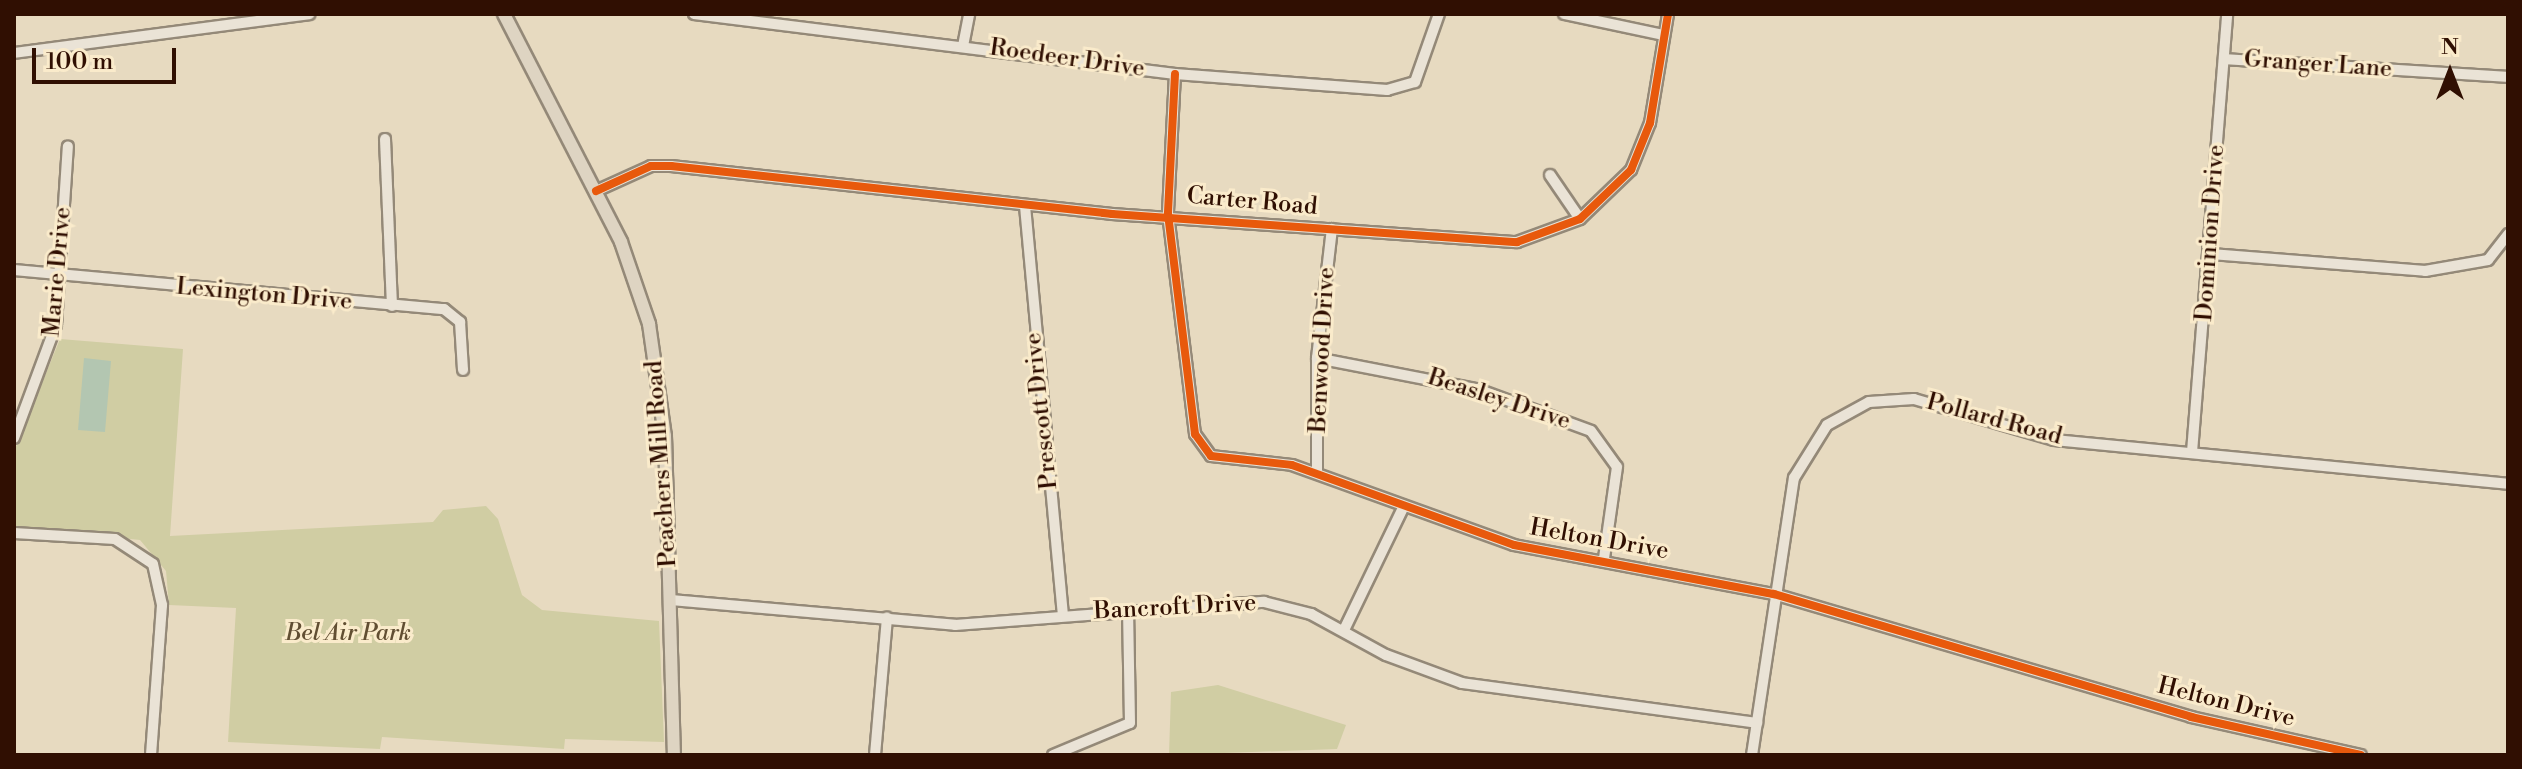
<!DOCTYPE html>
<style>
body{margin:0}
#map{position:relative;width:2522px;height:769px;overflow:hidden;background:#e7dac0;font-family:"Libre Bodoni",serif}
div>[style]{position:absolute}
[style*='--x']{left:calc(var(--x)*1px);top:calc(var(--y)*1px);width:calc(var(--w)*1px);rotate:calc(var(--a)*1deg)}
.green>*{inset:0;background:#d0cda3}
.water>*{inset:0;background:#b3c6b1}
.roads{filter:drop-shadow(2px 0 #948978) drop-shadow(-2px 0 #948978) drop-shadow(0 2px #948978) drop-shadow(0 -2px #948978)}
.minor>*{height:10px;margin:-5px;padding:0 5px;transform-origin:5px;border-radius:5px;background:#eae3d6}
.major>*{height:12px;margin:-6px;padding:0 6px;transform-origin:6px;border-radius:6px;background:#ded4c2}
.cycleway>*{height:8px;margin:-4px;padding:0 4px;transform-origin:4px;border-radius:4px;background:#e8590c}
span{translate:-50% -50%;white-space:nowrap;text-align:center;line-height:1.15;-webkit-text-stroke:6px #faebcb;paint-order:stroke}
.street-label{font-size:24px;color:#300f02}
.park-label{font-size:24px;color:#614e32;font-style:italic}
.frame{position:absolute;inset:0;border:16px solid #300f02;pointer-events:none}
.north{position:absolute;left:2410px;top:32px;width:80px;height:80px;-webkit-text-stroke:6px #faebcb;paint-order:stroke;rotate:0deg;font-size:22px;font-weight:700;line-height:32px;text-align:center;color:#300f02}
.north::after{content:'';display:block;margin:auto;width:28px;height:36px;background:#300f02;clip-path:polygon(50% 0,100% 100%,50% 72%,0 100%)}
.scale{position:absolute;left:32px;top:48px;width:144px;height:36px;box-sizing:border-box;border:4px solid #300f02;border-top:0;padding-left:10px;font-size:24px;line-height:28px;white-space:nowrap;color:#300f02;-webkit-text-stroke:6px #faebcb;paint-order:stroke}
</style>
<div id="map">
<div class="green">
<i style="clip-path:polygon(60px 339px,183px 349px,170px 536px,433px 522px,443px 510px,486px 506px,498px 519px,522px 595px,542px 610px,659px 621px,664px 742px,565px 739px,564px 749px,382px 737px,380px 749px,228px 742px,236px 608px,169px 605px,166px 571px,140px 540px,14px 527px,15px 449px)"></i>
<i style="clip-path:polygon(1218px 685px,1346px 725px,1337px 749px,1169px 755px,1171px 692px)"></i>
</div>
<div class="water">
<i style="clip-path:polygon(84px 358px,111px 361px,105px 432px,78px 430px)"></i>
</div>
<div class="roads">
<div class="minor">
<i style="--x:694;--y:14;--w:485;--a:7.1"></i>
<i style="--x:1175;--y:74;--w:213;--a:4.3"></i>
<i style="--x:1387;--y:90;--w:29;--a:-16"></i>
<i style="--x:1415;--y:82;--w:72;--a:-70.6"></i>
<i style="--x:1564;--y:14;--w:102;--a:11.9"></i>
<i style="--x:963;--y:46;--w:33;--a:-79"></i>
<i style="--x:14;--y:53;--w:298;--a:-7.5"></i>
<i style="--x:2224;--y:59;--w:285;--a:3.6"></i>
<i style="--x:1175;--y:74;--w:140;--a:92.9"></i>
<i style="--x:1168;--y:214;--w:222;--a:83"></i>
<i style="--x:1195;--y:434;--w:27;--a:54"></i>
<i style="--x:1211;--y:456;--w:81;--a:6.3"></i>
<i style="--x:1292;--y:465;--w:236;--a:19.8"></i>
<i style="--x:1514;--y:545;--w:265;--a:10.7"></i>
<i style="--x:1774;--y:594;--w:435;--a:16.4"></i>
<i style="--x:2191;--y:717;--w:174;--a:12.6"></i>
<i style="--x:385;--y:139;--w:167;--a:87.6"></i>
<i style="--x:1550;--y:175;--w:53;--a:55.7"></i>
<i style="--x:596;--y:191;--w:60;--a:-24.4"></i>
<i style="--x:651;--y:166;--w:20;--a:0"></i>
<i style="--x:671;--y:166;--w:444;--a:6.2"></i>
<i style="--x:1112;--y:214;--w:406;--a:4"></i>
<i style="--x:1517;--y:242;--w:67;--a:-20.1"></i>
<i style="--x:1580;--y:219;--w:71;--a:-43.9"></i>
<i style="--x:1631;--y:170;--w:51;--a:-68"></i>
<i style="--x:1650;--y:123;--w:110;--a:-80.6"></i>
<i style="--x:1025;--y:206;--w:411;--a:84.7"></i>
<i style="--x:2211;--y:254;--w:215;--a:4.5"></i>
<i style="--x:2425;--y:271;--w:64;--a:-9.9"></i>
<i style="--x:2488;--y:260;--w:33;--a:-52"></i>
<i style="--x:14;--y:270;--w:432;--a:5.2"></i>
<i style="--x:444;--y:309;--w:21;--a:39"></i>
<i style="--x:460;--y:322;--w:48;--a:86.4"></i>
<i style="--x:1317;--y:358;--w:163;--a:11"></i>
<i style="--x:1477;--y:389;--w:121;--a:20.2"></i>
<i style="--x:1591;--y:431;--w:44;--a:54.2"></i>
<i style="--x:1617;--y:467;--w:92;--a:98.1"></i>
<i style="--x:14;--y:438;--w:121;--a:-69.6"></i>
<i style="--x:56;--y:325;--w:179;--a:-86.2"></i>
<i style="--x:2192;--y:452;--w:439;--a:-85.4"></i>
<i style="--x:1317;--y:471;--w:113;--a:-90"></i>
<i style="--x:1317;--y:358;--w:130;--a:-83.4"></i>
<i style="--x:14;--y:533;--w:101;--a:3.4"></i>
<i style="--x:115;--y:539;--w:45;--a:33.3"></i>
<i style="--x:153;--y:564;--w:42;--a:77.6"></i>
<i style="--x:162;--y:605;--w:150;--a:94.2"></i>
<i style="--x:671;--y:600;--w:285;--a:5"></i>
<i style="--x:955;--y:625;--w:310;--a:-4.3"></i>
<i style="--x:1264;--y:602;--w:49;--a:14.3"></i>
<i style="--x:1311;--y:614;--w:85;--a:28.7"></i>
<i style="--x:1386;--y:655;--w:81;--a:20.2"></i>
<i style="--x:1462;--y:683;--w:298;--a:7.7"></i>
<i style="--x:1344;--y:630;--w:138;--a:-64.2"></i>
<i style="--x:875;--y:755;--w:138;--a:-85"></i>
<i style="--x:1053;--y:755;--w:83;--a:-22.6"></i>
<i style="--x:1130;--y:723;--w:113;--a:-91"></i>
<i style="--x:1752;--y:755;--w:280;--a:-81.4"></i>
<i style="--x:1794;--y:478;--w:62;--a:-58.1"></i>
<i style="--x:1827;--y:425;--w:48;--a:-28.7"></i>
<i style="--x:1869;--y:402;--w:45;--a:-3.8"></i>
<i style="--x:1914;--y:399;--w:146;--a:16.3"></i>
<i style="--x:2054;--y:440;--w:456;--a:5.5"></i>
</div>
<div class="major">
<i style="--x:504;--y:14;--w:256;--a:62.8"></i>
<i style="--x:621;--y:242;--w:87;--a:71.1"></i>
<i style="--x:649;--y:324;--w:113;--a:81.9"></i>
<i style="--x:665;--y:436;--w:319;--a:88.4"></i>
</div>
</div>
<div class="cycleway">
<i style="--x:1175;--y:74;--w:140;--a:92.9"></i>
<i style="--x:1168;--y:214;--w:222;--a:83"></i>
<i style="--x:1195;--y:434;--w:27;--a:54"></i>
<i style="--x:1211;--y:456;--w:81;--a:6.3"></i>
<i style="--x:1292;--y:465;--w:236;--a:19.8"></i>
<i style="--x:1514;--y:545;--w:265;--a:10.7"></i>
<i style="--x:1774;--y:594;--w:435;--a:16.4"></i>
<i style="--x:2191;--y:717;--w:174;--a:12.6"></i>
<i style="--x:596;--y:191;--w:60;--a:-24.4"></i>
<i style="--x:651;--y:166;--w:20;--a:0"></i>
<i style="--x:671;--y:166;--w:444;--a:6.2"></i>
<i style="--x:1112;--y:214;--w:406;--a:4"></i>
<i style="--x:1517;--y:242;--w:67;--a:-20.1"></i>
<i style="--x:1580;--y:219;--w:71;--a:-43.9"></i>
<i style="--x:1631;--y:170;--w:51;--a:-68"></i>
<i style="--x:1650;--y:123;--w:110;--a:-80.6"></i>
</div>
<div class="street-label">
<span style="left:1067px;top:59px;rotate:8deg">Roedeer Drive</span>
<span style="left:2318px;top:65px;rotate:4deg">Granger Lane</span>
<span style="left:1252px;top:202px;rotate:5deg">Carter Road</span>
<span style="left:2211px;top:233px;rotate:-86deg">Dominion Drive</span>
<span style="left:58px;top:272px;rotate:-85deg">Marie Drive</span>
<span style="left:264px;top:295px;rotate:5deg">Lexington Drive</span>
<span style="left:1323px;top:350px;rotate:-87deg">Benwood Drive</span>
<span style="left:1499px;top:400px;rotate:18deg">Beasley Drive</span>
<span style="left:1042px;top:411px;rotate:-96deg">Prescott Drive</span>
<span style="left:1994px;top:420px;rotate:15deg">Pollard Road</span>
<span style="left:662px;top:464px;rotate:-94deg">Peachers Mill Road</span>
<span style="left:1599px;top:540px;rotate:10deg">Helton Drive</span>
<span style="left:1175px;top:608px;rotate:-3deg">Bancroft Drive</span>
<span style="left:2226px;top:703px;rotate:14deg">Helton Drive</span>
</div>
<div class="park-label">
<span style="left:348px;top:634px">Bel Air Park</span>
</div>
<div class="frame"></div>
<div class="north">N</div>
<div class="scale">100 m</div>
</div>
